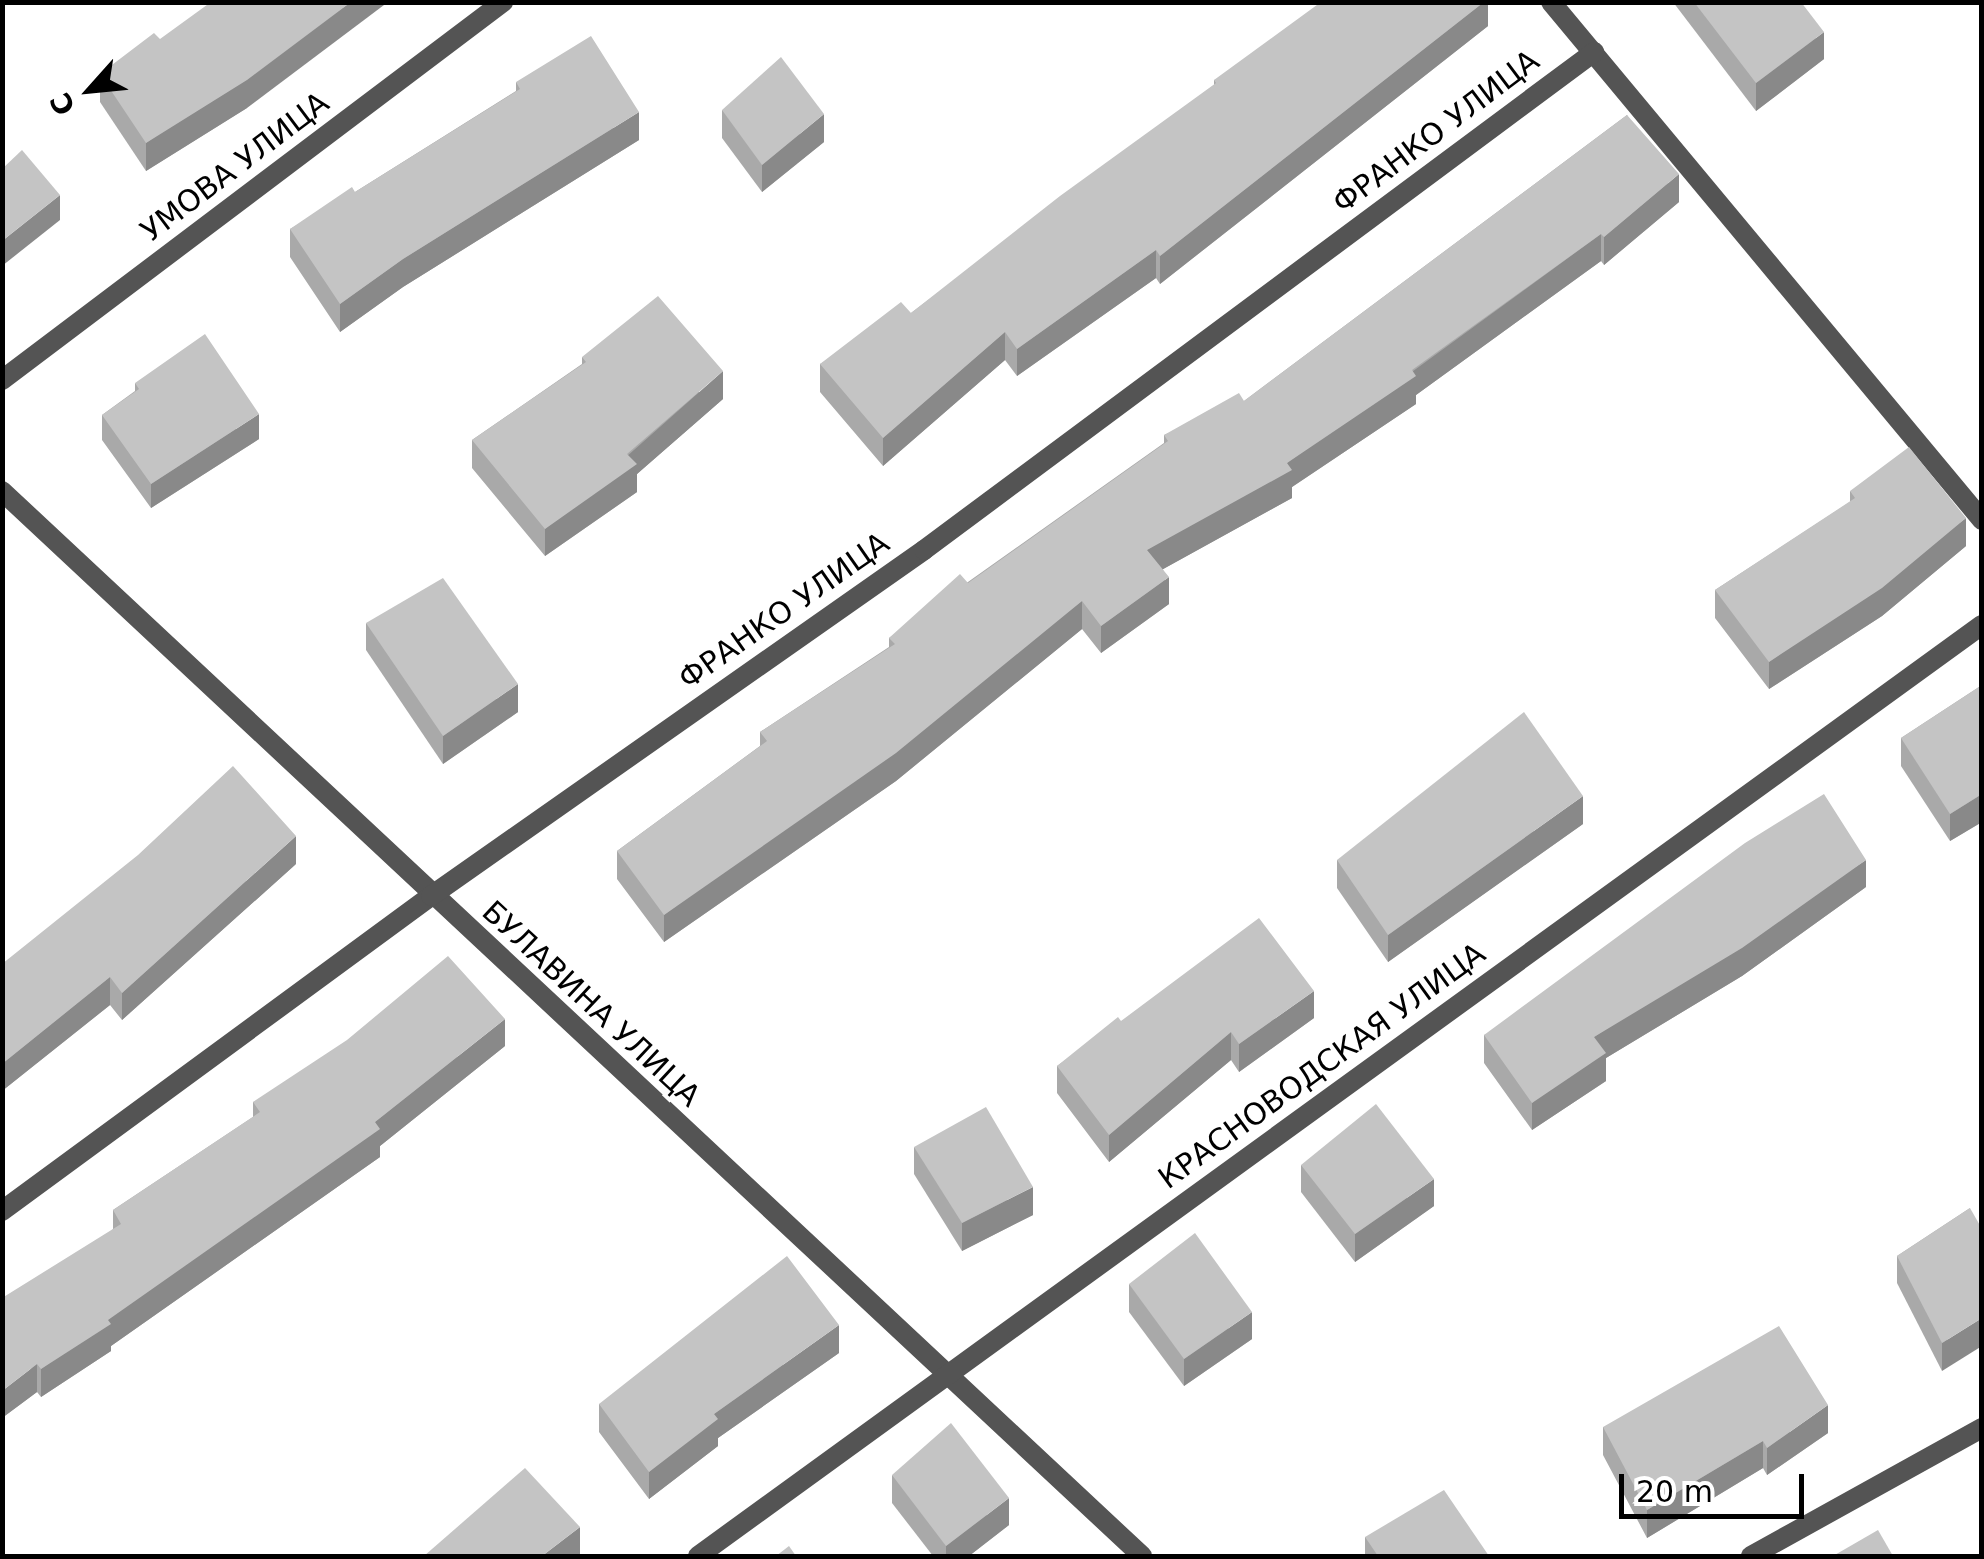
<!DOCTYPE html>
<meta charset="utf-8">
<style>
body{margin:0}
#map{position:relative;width:1984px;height:1559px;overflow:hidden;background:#fff;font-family:"DejaVu Sans",sans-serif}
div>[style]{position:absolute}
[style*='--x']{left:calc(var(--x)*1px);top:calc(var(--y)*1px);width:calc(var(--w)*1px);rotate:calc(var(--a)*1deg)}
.street>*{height:20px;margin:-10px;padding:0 10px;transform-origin:10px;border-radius:10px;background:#545454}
.wall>*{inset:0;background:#a9a9a9}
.shaded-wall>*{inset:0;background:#898989}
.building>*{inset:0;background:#c4c4c4}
span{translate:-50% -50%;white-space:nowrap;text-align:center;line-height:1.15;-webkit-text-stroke:8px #fff;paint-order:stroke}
.street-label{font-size:30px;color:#000}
.frame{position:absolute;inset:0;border:5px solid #000;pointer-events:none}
.north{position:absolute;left:40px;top:40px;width:100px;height:100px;-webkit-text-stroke:8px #fff;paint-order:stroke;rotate:243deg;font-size:28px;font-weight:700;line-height:40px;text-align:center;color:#000}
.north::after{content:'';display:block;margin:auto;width:35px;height:45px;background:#000;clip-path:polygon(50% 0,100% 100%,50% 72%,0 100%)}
.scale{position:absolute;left:1619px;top:1474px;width:185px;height:45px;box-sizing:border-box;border:5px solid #000;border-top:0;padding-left:12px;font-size:30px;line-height:35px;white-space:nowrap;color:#000;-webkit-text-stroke:8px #fff;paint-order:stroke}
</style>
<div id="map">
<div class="street">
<i style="--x:1551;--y:2;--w:674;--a:50.24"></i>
<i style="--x:2;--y:380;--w:628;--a:-37.03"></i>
<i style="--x:2;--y:491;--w:1560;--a:43.05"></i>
<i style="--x:2;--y:1211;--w:532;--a:-36.29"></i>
<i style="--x:431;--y:896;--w:602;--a:-35.06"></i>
<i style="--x:924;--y:550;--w:835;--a:-36.62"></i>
<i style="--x:698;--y:1556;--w:1586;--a:-35.95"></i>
<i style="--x:1751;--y:1556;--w:264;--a:-29"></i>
</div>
<div class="wall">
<i style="clip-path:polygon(1488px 2px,1488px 26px,1160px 284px,1156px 278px,1017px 376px,1005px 360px,883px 466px,820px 392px,820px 364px,911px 313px,1214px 85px,1214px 80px)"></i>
<i style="clip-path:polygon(1673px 2px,1801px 2px,1824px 59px,1756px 111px)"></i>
<i style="clip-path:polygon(160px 39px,247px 108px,146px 171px,100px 102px,100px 74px)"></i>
<i style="clip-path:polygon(516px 82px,639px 140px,403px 287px,340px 332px,290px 257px,290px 229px,355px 192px,516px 91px)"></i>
<i style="clip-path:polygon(722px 110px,824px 142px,762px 192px,722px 138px)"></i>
<i style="clip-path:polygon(1627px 115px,1679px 202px,1604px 265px,1601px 261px,1416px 395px,1416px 404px,1292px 487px,1292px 498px,1163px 569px,1169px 604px,1101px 653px,1082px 629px,896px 781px,664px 942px,617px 879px,617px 851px,760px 746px,760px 732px,889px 647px,889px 638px,1164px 443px,1164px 435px,1244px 401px)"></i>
<i style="clip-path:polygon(582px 357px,723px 399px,637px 474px,637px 492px,545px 556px,472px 468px,472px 440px,582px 364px)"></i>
<i style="clip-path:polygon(135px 383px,259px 439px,151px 508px,102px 440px,102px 415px,135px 391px)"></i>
<i style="clip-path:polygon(1850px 491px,1966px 546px,1882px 616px,1769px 689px,1715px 618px,1715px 590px,1850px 502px)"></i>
<i style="clip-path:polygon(366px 623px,518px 712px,443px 764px,366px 650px)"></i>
<i style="clip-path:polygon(1982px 685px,1982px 822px,1950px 841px,1901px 766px,1901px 738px)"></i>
<i style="clip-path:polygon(1583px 824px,1388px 962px,1337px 888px,1337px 860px)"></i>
<i style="clip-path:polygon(296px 864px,122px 1020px,110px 1005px,2px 1091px,2px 964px)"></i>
<i style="clip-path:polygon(1866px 887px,1742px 976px,1606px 1058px,1606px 1081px,1532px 1130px,1484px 1063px,1484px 1035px)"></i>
<i style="clip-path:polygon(1314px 1018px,1239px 1072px,1231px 1060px,1109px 1162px,1057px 1093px,1057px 1066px,1121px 1021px)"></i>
<i style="clip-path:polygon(505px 1046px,380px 1146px,380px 1157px,111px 1346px,111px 1351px,41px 1397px,37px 1392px,2px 1418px,113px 1229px,113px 1210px,253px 1117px,253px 1102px)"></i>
<i style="clip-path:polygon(914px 1147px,1033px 1215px,962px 1251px,914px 1174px)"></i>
<i style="clip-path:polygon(1301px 1165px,1434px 1206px,1355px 1262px,1301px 1192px)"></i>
<i style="clip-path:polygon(1970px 1208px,1942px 1371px,1897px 1283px,1897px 1256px)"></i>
<i style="clip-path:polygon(1129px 1284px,1252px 1339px,1184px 1386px,1129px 1312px)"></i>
<i style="clip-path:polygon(839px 1353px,718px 1438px,718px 1446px,649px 1499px,599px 1432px,599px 1404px)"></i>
<i style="clip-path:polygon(1603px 1427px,1828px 1433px,1767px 1475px,1763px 1468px,1647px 1538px,1603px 1455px)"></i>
<i style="clip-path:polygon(1982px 1474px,1982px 1506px,1980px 1503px,1980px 1475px)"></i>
<i style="clip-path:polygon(892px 1475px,1009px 1525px,969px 1556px,933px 1556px,892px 1503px)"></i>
<i style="clip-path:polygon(1365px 1537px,1489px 1556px,1365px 1556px)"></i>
</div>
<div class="shaded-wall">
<i style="clip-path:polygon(351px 2px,388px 2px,247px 108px,146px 171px,146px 143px)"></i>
<i style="clip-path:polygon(1484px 2px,1488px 2px,1488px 26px,1160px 284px,1160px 256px)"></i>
<i style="clip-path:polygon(1824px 32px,1824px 59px,1756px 111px,1756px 83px)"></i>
<i style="clip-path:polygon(639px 112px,639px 140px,403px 287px,340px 332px,340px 304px,403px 259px)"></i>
<i style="clip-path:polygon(824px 114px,824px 142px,762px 192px,762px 165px)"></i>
<i style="clip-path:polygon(1679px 174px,1679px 202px,1604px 265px,1604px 237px)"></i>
<i style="clip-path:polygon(60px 195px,60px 220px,2px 266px,2px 241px)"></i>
<i style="clip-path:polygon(1601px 234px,1601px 261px,1416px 395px,1416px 404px,1292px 487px,1292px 498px,1147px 578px,1147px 550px,1287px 463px)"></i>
<i style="clip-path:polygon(1156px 250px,1156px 278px,1017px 376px,1017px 349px)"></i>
<i style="clip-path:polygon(1005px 332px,1005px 360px,883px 466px,883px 438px)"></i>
<i style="clip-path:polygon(723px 371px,723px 399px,637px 474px,637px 492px,545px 556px,545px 529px)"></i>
<i style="clip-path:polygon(259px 414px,259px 439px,151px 508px,151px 484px)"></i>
<i style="clip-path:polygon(1966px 518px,1966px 546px,1882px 616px,1769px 689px,1769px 662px)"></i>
<i style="clip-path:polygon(1169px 577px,1169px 604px,1101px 653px,1101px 626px)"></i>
<i style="clip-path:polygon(1082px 601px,1082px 629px,896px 781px,664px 942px,664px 915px)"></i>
<i style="clip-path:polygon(518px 684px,518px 712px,443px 764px,443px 736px)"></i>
<i style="clip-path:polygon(1982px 794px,1982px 822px,1950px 841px,1950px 814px)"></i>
<i style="clip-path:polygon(1583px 796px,1583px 824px,1388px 962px,1388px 935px)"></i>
<i style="clip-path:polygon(296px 836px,296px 864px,122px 1020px,122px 993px)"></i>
<i style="clip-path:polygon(1866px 860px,1866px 887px,1742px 976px,1606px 1058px,1606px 1081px,1532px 1130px,1532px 1103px,1594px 1037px)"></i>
<i style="clip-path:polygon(110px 977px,110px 1005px,2px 1091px,2px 1064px)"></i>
<i style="clip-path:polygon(1314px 991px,1314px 1018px,1239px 1072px,1239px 1044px)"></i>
<i style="clip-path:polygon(505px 1019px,505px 1046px,380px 1146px,380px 1157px,111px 1346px,111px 1351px,41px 1397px,41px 1369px,375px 1122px)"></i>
<i style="clip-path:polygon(1231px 1032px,1231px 1060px,1109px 1162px,1109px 1135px)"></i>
<i style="clip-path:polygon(1434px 1179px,1434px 1206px,1355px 1262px,1355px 1234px)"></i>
<i style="clip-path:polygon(1033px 1187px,1033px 1215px,962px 1251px,962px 1223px)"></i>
<i style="clip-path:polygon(1252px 1312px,1252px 1339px,1184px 1386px,1184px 1359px)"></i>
<i style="clip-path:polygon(1982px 1318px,1982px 1346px,1942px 1371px,1942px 1343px)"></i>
<i style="clip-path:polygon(839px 1325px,839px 1353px,718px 1438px,718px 1446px,649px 1499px,649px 1472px,714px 1414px)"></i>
<i style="clip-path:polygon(37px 1364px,37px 1392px,2px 1418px,2px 1391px)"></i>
<i style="clip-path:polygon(1828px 1405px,1828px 1433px,1767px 1475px,1767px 1448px)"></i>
<i style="clip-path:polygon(1763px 1441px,1763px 1468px,1647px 1538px,1647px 1510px)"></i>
<i style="clip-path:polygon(1009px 1498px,1009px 1525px,969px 1556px,946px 1556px,946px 1546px)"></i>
<i style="clip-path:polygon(580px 1527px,580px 1554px,577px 1556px,542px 1556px)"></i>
</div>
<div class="building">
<i style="clip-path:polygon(211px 2px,351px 2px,247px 80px,146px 143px,100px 74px,154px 33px,160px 39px)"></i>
<i style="clip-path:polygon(1321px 2px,1484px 2px,1160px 256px,1156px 250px,1017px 349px,1005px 332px,883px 438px,820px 364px,901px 302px,911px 313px,1060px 196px,1216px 83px,1214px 80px)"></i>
<i style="clip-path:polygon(1694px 2px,1801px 2px,1824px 32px,1756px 83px)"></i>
<i style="clip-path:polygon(591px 36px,639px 112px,403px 259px,340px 304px,290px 229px,352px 187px,355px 192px,520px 89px,516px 82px)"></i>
<i style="clip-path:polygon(781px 57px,824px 114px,762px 165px,722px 110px)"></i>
<i style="clip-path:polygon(1627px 115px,1679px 174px,1604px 237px,1601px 234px,1412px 370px,1416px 376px,1287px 463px,1292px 470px,1147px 550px,1169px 577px,1101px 626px,1082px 601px,896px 753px,664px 915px,617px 851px,767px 741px,760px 732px,895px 644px,889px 638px,960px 574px,968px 583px,1168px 441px,1164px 435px,1239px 393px,1244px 401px)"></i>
<i style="clip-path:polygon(22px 150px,60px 195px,2px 241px,2px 169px)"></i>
<i style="clip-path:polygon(658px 296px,723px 371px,627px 454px,637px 464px,545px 529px,472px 440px,586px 362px,582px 357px)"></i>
<i style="clip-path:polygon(205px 334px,259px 414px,151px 484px,102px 415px,139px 389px,135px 383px)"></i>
<i style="clip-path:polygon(1909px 447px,1966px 518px,1882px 588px,1769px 662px,1715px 590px,1855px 498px,1850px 491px)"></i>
<i style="clip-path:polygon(443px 578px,518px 684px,443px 736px,366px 623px)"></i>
<i style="clip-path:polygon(1982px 685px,1982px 794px,1950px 814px,1901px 738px)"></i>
<i style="clip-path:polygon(1524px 712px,1583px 796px,1388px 935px,1337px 860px)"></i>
<i style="clip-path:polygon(233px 766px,296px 836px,122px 993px,110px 977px,2px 1064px,2px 964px,138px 855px)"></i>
<i style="clip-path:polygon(1824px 794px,1866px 860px,1742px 948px,1594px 1037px,1606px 1053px,1532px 1103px,1484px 1035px,1745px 843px)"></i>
<i style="clip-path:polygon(1259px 918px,1314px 991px,1239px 1044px,1231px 1032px,1109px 1135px,1057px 1066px,1118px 1017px,1121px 1021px)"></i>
<i style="clip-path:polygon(448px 956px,505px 1019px,375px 1122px,380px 1129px,108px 1320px,111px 1324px,41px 1369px,37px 1364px,2px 1391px,2px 1298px,121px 1224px,113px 1210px,260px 1112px,253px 1102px,347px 1040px)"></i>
<i style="clip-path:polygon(1376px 1104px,1434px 1179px,1355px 1234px,1301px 1165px)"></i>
<i style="clip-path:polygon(986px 1107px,1033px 1187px,962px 1223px,914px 1147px)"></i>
<i style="clip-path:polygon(1970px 1208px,1982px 1229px,1982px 1318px,1942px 1343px,1897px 1256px)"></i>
<i style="clip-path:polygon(1195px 1233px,1252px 1312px,1184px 1359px,1129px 1284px)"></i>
<i style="clip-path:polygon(787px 1256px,839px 1325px,714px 1414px,718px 1419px,649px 1472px,599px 1404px)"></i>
<i style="clip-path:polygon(1779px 1326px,1828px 1405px,1767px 1448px,1763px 1441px,1647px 1510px,1603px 1427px)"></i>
<i style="clip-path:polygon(951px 1423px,1009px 1498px,946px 1546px,892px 1475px)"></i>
<i style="clip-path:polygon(525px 1468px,580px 1527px,542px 1556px,424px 1556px)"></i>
<i style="clip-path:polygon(1444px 1490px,1489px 1556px,1378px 1556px,1365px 1537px)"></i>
<i style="clip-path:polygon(1878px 1530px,1893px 1556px,1833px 1556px)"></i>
<i style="clip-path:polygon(789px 1546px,796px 1556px,776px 1556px)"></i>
</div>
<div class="street-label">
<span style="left:1436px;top:132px;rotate:-37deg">ФРАНКО УЛИЦА</span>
<span style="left:235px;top:167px;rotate:-37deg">УМОВА УЛИЦА</span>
<span style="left:784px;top:611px;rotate:-35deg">ФРАНКО УЛИЦА</span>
<span style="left:591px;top:1004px;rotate:43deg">БУЛАВИНА УЛИЦА</span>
<span style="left:1322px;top:1066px;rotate:-36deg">КРАСНОВОДСКАЯ УЛИЦА</span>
</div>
<div class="frame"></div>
<div class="north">С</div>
<div class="scale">20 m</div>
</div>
